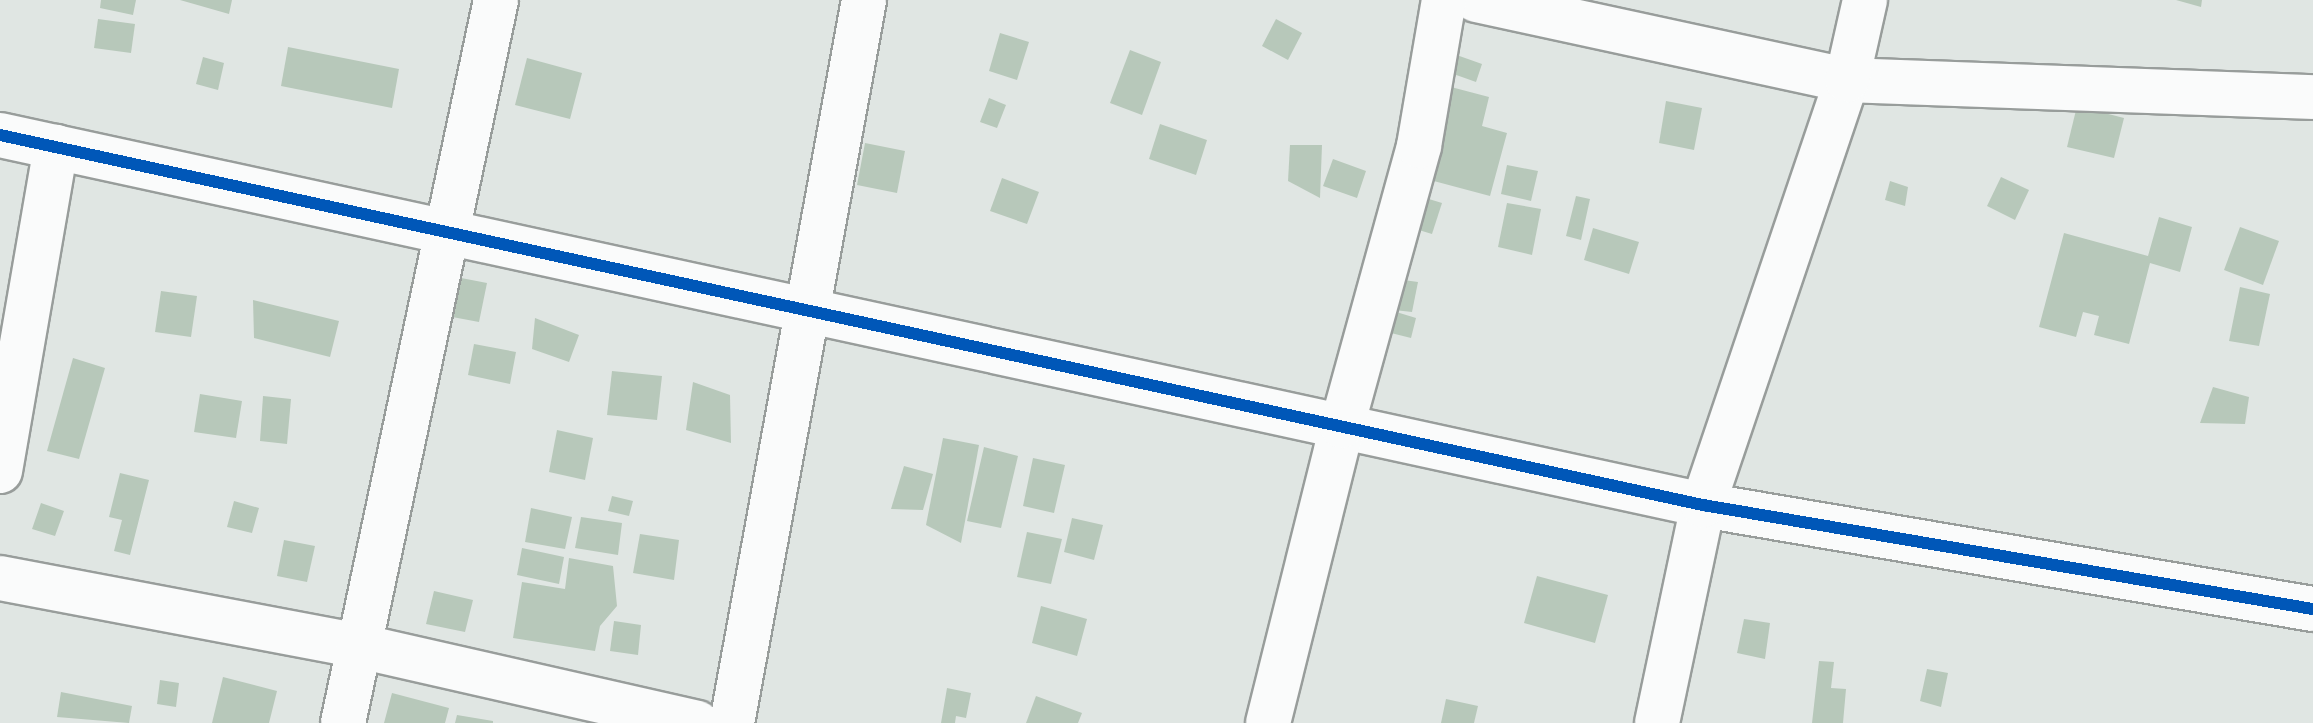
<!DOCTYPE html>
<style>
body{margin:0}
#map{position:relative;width:2313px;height:723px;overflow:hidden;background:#e0e6e3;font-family:Arial,sans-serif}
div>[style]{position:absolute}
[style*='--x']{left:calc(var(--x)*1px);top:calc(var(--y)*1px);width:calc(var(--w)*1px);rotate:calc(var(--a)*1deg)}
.building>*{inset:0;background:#b7c8ba}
.roads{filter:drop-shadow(2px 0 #989d9b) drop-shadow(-2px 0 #989d9b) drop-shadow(0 2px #989d9b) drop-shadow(0 -2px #989d9b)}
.street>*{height:44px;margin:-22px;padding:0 22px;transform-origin:22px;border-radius:22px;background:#fafbfb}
.cycleway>*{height:12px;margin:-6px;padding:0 6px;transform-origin:6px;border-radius:6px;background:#0057b8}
span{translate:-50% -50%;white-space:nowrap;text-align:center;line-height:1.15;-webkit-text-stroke:6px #e9f8f1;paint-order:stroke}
</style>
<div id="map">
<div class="building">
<i style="clip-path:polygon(101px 0,136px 0,133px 15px,100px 8px)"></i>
<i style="clip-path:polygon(180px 0,232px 0,229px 14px)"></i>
<i style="clip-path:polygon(2176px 0,2202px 0,2201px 7px)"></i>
<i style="clip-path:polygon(98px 19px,135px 24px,131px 53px,94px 48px)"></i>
<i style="clip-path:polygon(1276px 19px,1302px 33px,1288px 60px,1262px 46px)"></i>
<i style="clip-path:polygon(1000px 33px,1029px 42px,1017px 80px,989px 71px)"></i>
<i style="clip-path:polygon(288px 47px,399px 69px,392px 108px,281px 86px)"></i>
<i style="clip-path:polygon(1130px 50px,1161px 62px,1142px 115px,1110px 103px)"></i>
<i style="clip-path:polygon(1451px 53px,1482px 64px,1476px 82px,1445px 71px)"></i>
<i style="clip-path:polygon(203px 57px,224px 63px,218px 90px,196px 84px)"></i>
<i style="clip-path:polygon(527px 58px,582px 73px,570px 119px,515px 105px)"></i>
<i style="clip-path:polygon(1451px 87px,1489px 97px,1482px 126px,1507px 133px,1490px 196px,1415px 176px)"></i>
<i style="clip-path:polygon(989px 98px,1006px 105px,997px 128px,980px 122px)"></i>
<i style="clip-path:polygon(1666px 101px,1702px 108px,1694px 150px,1659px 143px)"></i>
<i style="clip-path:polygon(2077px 106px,2124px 118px,2114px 158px,2067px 147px)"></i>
<i style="clip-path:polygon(1160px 124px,1207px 140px,1196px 175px,1149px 159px)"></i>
<i style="clip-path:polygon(865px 143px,905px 151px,897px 193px,857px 185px)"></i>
<i style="clip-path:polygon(1290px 145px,1322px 145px,1320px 198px,1288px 181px)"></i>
<i style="clip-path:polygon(1333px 159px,1366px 171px,1357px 198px,1323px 186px)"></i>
<i style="clip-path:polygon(1507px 165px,1538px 171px,1531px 201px,1501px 194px)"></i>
<i style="clip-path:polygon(2001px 177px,2029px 190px,2015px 220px,1987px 206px)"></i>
<i style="clip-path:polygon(1002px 178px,1039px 192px,1027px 224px,990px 211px)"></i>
<i style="clip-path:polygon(1890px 181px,1908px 187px,1905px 206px,1885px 200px)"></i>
<i style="clip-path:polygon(1419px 196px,1442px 203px,1432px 234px,1409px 227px)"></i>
<i style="clip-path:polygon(1576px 196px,1590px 199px,1581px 240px,1566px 236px)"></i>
<i style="clip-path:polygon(1507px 203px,1541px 209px,1532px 255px,1498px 247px)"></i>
<i style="clip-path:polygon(2159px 217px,2192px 227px,2180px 272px,2150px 263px,2129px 344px,2094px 335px,2099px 316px,2083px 312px,2076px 337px,2039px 327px,2064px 233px,2148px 256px)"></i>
<i style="clip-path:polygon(2240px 227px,2279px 241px,2263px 285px,2224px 270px)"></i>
<i style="clip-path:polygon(1593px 228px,1639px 242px,1629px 274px,1584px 260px)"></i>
<i style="clip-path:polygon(456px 277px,487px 283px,479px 322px,447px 316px)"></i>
<i style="clip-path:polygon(1389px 278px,1418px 282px,1412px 312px,1394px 310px)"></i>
<i style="clip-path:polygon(2240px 287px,2270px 294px,2259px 346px,2229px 341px)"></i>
<i style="clip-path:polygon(161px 291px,197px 296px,191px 337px,155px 332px)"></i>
<i style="clip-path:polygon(253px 300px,339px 321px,330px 357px,254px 338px)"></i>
<i style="clip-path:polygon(1393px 311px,1416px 318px,1411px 338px,1387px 332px)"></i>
<i style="clip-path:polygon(535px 318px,579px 335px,569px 362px,532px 349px)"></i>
<i style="clip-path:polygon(474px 344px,516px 352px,510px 384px,468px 375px)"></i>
<i style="clip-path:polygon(73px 358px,105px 368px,79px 459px,47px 451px)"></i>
<i style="clip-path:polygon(612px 371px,662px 376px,657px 420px,607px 415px)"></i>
<i style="clip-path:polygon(693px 382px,730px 395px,731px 443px,686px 430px)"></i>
<i style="clip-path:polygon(2213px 387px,2249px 397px,2245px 424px,2200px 423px)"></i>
<i style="clip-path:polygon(200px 394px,242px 401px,236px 438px,194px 432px)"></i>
<i style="clip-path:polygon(263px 396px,291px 399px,287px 444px,260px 441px)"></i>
<i style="clip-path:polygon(557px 430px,593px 438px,585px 480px,549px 472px)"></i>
<i style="clip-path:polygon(943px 438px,979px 445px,961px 543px,926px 525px)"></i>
<i style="clip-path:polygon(984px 447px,1018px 456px,1001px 528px,967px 521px)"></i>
<i style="clip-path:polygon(1033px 458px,1065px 465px,1054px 513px,1023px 506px)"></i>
<i style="clip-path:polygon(904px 466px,933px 474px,923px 510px,891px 509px)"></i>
<i style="clip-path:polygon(120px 473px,149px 480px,130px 555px,114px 551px,122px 520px,109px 517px)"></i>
<i style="clip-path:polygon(612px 496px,633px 501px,629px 516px,608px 511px)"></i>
<i style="clip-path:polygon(234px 501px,259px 508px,252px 533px,227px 527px)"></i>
<i style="clip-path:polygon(41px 503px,64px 511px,55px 536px,32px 529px)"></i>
<i style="clip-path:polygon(531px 508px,572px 517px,565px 549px,525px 542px)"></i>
<i style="clip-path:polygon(581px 517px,622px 523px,618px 555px,575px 548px)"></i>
<i style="clip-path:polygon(1072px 518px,1103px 525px,1094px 560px,1064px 552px)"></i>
<i style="clip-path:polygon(1027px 532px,1062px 539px,1051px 584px,1017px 577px)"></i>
<i style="clip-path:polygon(640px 534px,679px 540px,674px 580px,633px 573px)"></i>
<i style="clip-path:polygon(284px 540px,315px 546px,307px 582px,277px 576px)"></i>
<i style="clip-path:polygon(522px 548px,564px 557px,559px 584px,517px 575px)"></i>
<i style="clip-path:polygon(569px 558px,613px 566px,617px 606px,600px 626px,595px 651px,513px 638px,522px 582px,565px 589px)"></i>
<i style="clip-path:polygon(1537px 576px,1608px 595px,1595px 643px,1524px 623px)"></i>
<i style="clip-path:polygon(434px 591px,473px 600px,465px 632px,426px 624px)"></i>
<i style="clip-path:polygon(1041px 606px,1087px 619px,1077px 656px,1032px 643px)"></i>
<i style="clip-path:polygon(1744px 619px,1770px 623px,1765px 659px,1737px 653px)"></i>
<i style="clip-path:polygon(614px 621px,641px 625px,638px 655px,610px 651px)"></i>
<i style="clip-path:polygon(1819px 661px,1834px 662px,1831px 688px,1846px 689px,1843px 723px,1812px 723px)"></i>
<i style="clip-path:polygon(1927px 669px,1948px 673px,1941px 707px,1920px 701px)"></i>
<i style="clip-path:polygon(223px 677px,277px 691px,269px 723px,212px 723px)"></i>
<i style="clip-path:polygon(160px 680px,179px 683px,176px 707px,157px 704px)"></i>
<i style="clip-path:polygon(947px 688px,971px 693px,966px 718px,956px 716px,955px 723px,941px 723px)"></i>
<i style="clip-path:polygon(61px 692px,132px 706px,129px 723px,57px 717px)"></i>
<i style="clip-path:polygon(392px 693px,449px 708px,445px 723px,384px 723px)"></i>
<i style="clip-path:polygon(1036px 696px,1082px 713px,1078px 723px,1026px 723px)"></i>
<i style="clip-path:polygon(1446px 699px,1478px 706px,1474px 723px,1441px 723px)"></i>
<i style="clip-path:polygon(457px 715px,493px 721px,493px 723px,455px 723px)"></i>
</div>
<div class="roads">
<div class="street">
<i style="--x:1476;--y:0;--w:380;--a:12.2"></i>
<i style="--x:1847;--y:80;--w:466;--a:2.1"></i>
<i style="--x:0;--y:135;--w:1743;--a:12.26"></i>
<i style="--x:1703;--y:505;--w:619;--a:9.68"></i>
<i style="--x:0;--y:471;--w:329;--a:-80.2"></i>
<i style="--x:0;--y:578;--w:365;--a:10.7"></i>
<i style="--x:359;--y:646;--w:347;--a:12.8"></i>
<i style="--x:343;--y:723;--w:739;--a:-78.05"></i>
<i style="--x:732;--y:723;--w:735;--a:-79.65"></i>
<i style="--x:1268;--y:723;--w:306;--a:-76"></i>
<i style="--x:1342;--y:426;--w:290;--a:-74.6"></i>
<i style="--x:1419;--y:146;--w:148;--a:-80.3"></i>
<i style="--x:1657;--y:723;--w:223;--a:-78.1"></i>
<i style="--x:1703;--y:505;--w:449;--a:-71.3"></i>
<i style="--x:1847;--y:80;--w:82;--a:-77.3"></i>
</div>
</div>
<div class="cycleway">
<i style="--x:0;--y:135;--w:1743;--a:12.26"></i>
<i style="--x:1703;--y:505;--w:619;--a:9.68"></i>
</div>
</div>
